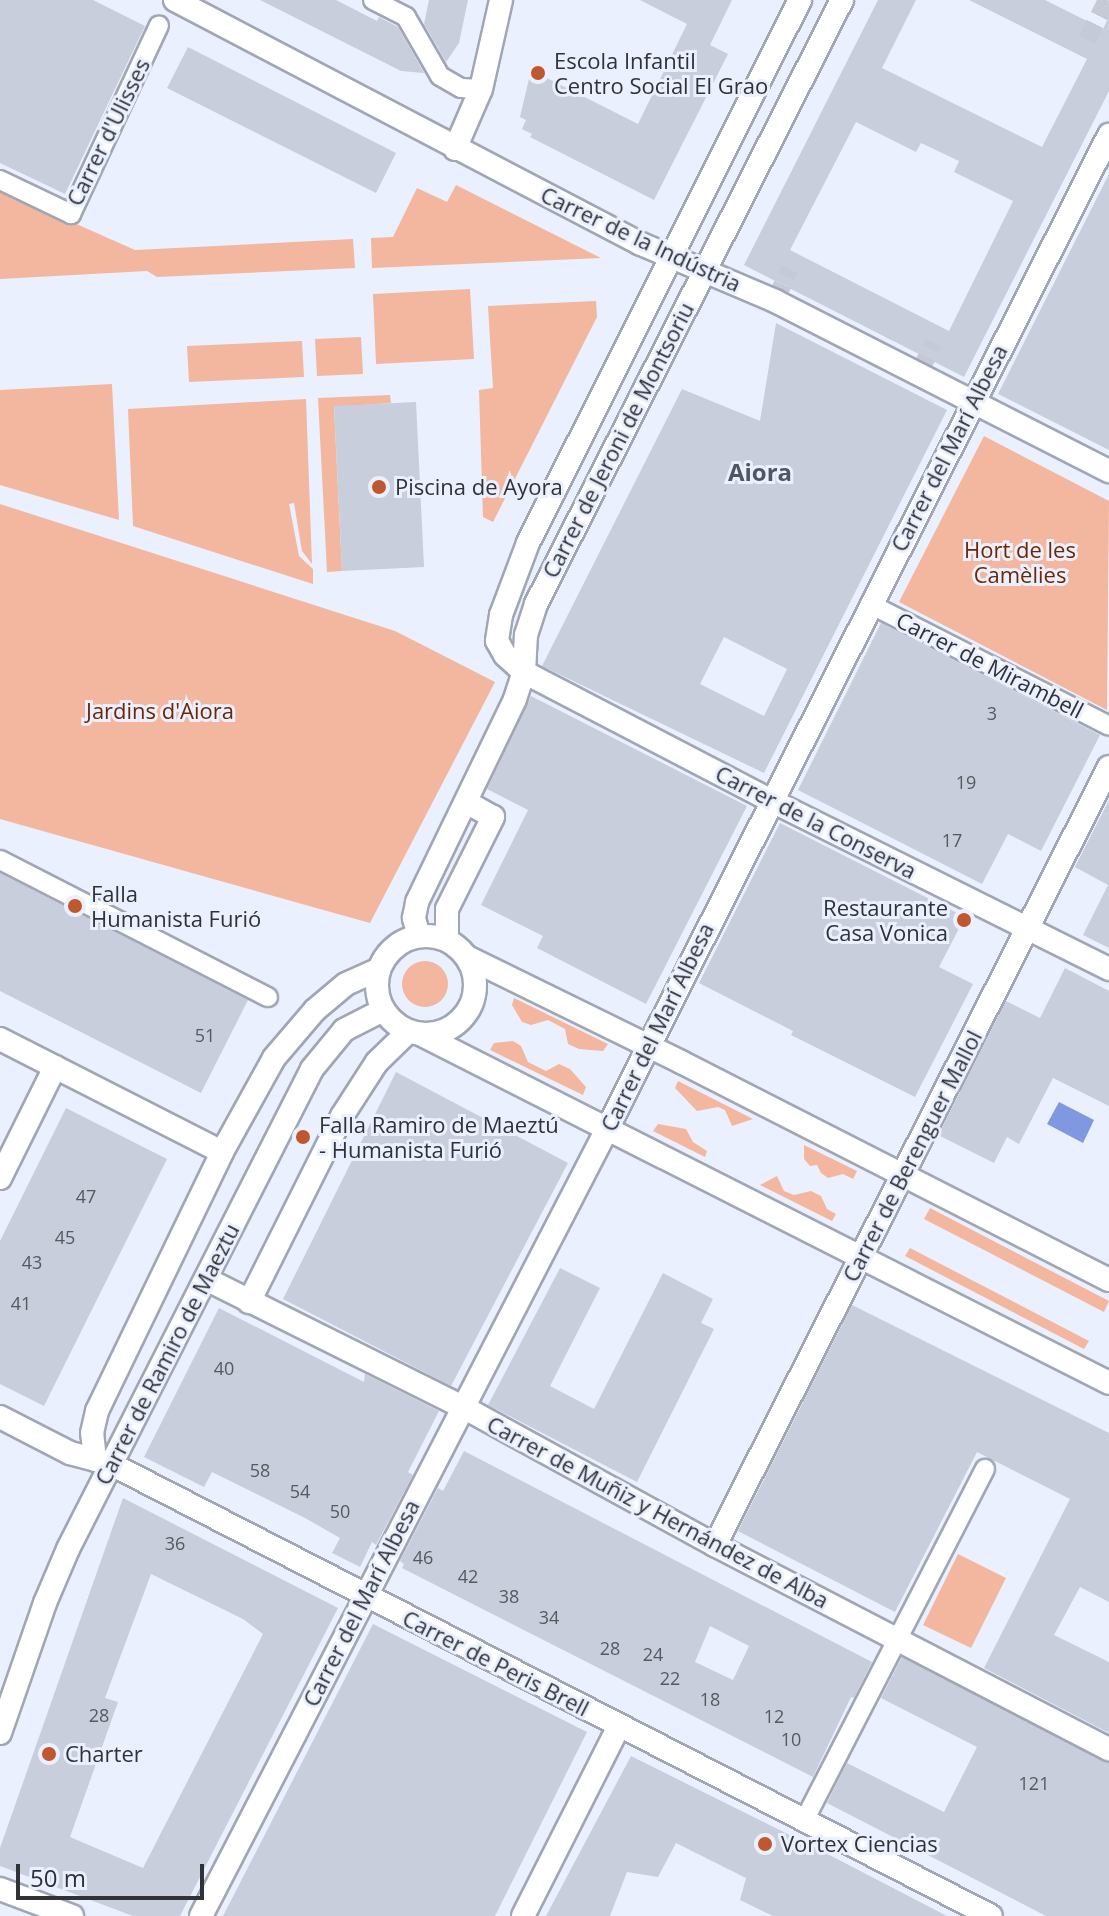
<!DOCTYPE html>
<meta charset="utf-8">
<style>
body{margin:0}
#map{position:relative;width:1109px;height:1916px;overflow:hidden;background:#ebf0ff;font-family:"Open Sans",sans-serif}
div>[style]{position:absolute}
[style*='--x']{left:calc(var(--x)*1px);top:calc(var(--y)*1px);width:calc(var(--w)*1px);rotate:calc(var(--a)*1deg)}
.green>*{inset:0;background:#f3b69e}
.round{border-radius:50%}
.water>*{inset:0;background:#7f98df}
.building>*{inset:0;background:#c8cedc}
.pedestrian-tunnel>*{height:18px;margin-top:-9px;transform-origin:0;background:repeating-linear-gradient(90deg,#c6cad7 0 18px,transparent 0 27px)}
.roads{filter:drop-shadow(2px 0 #a0a6b3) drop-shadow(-2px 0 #a0a6b3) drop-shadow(0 2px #a0a6b3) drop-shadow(0 -2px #a0a6b3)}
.pedestrian>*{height:18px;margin:-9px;padding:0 9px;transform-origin:9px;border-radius:9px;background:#fff}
.minor>*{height:22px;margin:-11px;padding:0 11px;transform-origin:11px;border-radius:11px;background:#fff}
.minor>.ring{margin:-11px;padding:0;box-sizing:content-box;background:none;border:22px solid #fff;border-radius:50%}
.dots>*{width:22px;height:22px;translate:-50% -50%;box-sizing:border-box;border:4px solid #ebf0ff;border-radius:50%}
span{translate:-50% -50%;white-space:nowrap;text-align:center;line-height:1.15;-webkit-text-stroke:6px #ebf0ff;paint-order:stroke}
.number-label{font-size:18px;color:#565960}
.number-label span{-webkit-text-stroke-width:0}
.poi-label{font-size:22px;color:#303237}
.left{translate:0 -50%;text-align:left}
.right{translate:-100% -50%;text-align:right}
.street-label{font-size:22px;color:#303237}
.park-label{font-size:22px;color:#6f2603}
.neighbourhood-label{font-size:24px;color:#515662;font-weight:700}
.scale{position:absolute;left:16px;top:1864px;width:188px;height:36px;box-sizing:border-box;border:4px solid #303237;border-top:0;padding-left:10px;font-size:24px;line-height:28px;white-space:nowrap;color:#303237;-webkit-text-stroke:6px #ebf0ff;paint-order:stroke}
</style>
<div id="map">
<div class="green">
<i style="clip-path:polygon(456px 185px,601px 258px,372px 268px,371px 238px,393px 237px,417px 188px,447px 202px)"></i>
<i style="clip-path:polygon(0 190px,135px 250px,353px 239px,355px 268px,157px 277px,147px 271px,0 279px)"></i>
<i style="clip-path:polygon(470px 289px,474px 359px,376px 364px,373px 294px)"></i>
<i style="clip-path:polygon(596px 301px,597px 317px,493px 522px,483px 517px,479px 390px,493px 388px,488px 306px)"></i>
<i style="clip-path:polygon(361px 337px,363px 374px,317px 376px,315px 339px)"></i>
<i style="clip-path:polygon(302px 341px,304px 377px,189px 382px,187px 346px)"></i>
<i style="clip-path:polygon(112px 384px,119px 520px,0 485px,0 390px)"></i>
<i style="clip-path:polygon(390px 395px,391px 403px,334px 407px,342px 571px,327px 572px,318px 398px)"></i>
<i style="clip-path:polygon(306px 399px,312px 564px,302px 551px,294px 503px,289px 504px,299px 556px,313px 569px,313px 584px,133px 526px,128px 409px)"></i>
<i style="clip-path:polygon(984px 436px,1109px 501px,1107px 710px,899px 602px)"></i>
<i style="clip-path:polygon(0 504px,395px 631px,495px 682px,370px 923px,0 819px)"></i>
<i class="round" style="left:402px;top:961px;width:46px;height:46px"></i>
<i style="clip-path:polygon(514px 998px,608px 1044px,603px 1051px,579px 1049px,568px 1044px,565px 1029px,548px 1020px,531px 1025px,522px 1022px,512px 1005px)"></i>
<i style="clip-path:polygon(513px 1041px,521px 1046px,528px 1062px,546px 1071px,559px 1064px,570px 1069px,586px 1087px,583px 1095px,490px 1050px,494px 1043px)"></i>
<i style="clip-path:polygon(678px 1081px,753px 1119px,732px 1126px,725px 1110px,718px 1107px,697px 1111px,675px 1088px)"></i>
<i style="clip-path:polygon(658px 1124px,686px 1129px,693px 1142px,707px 1151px,705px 1157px,653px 1131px)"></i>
<i style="clip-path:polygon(804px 1145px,857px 1171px,853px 1179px,843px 1174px,828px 1178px,821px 1173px,817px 1165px,810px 1166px,804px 1159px)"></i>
<i style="clip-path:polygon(777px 1176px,784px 1191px,794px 1195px,811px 1191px,821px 1196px,827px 1209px,836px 1214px,832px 1221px,760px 1185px)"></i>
<i style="clip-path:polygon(930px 1208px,1109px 1301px,1104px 1312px,924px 1219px)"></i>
<i style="clip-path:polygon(910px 1248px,1089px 1341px,1084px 1349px,905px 1256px)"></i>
<i style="clip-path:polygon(958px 1554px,1006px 1578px,971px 1648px,923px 1625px)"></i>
</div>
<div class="water">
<i style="clip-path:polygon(1059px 1102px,1094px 1120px,1083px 1143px,1047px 1124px)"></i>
</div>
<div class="building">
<i style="clip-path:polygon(0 0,93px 0,145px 26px,65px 194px,0 163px)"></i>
<i style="clip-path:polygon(260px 0,336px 0,377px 21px,379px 17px,398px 27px,424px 73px,401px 71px)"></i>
<i style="clip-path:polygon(429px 0,468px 0,459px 43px,446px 62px,424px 24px)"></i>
<i style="clip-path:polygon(640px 0,732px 0,710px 45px,728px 54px,654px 200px,530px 137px,532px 134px,522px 129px,526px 120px,520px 117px,531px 70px,638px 124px,687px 24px)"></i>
<i style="clip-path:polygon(evenodd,878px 0,916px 0,882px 68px,1042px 147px,1087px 59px,969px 0,1045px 0,1103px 29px,1109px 16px,1109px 91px,964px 377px,744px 265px,878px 0,856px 122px,916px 152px,921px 143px,959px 161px,954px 172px,1013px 201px,949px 331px,790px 250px,856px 122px)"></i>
<i style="clip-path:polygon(188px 47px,396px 153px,376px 193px,167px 88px)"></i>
<i style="clip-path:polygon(1109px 174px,1109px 450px,998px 394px)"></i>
<i style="clip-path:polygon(evenodd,776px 323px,947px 410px,764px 773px,542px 666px,682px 389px,760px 421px,776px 323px,724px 637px,787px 669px,764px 716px,700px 684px,724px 637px)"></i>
<i style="clip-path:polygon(416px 402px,424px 567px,342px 571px,334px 406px)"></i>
<i style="clip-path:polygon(881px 623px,1100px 735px,1041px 851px,1008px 834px,982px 884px,798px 790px)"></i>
<i style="clip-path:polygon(531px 696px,747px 806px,646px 1004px,537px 948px,543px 936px,481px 905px,528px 810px,487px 789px)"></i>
<i style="clip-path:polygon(1109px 800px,1109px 948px,1083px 935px,1108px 885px,1075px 867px)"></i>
<i style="clip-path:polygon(780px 823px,965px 917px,939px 967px,973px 984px,915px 1097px,791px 1035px,793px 1031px,699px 983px)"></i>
<i style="clip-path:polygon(0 873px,248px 1000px,201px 1093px,0 991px)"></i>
<i style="clip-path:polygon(1065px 968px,1109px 991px,1109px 1106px,1053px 1078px,1019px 1144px,1007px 1137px,994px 1163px,938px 1135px,1006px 1001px,1040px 1018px)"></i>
<i style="clip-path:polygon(396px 1072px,568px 1163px,451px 1386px,283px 1299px)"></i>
<i style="clip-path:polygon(66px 1108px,167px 1159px,44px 1406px,0 1384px,0 1241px)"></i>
<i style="clip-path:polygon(560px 1268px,600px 1288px,550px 1386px,594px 1409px,663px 1273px,713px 1299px,701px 1323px,714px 1329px,637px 1482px,488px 1405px)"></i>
<i style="clip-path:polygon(852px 1305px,1109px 1433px,1109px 1602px,1080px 1587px,1054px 1635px,1109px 1662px,1109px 1733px,984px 1668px,1070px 1499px,977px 1452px,895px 1612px,738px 1531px)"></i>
<i style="clip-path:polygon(219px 1308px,364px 1382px,365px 1374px,439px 1411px,408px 1472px,413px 1475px,376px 1545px,372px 1542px,360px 1567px,332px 1553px,340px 1538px,305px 1518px,212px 1472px,204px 1487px,144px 1457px)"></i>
<i style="clip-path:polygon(evenodd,464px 1451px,872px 1662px,854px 1698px,851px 1697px,813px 1777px,402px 1568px,404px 1564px,400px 1561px,438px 1488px,443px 1491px,464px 1451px,710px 1626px,749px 1646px,733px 1680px,695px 1662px,710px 1626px)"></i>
<i style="clip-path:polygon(evenodd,123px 1498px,338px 1608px,180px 1916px,133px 1916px,0 1866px,0 1848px,123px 1498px,151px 1574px,243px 1619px,263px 1634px,143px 1868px,70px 1837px,118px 1702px,105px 1698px,151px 1574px)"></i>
<i style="clip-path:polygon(373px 1624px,587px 1732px,495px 1916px,223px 1916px)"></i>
<i style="clip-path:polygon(902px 1657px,1109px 1763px,1109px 1916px,1046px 1916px,827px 1803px,847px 1763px,944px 1812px,977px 1747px,881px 1698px)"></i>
<i style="clip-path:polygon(631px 1756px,814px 1847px,947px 1916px,773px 1916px,740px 1900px,746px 1878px,676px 1843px,658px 1877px,627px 1872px,610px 1916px,546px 1916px)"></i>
</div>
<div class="pedestrian-tunnel">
<i style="--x:1087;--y:40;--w:45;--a:-63.4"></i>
<i style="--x:775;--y:301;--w:35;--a:-65"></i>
<i style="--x:919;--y:373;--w:34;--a:-64"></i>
</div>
<div class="roads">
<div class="pedestrian">
<i style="--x:373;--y:0;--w:37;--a:27"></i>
<i style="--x:406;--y:17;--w:68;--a:60"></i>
<i style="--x:440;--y:76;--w:24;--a:30"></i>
<i style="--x:461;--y:88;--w:20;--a:3"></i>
<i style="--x:0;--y:180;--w:79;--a:25.6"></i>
<i style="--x:71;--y:214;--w:208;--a:-65"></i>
<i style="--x:870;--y:604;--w:268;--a:27"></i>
<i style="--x:0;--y:860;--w:301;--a:27.1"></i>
<i style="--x:804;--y:1821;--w:396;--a:-62.8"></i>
</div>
<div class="minor">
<i style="--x:175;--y:0;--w:526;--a:27.64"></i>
<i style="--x:641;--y:244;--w:146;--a:23"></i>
<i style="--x:775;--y:301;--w:375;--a:27"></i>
<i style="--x:800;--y:0;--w:607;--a:116.61"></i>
<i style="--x:528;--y:543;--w:77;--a:110.6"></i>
<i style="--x:501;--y:615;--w:26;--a:99"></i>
<i style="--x:497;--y:641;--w:16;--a:60"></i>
<i style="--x:505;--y:655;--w:25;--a:42"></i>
<i style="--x:524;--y:672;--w:277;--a:27.5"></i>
<i style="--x:770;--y:800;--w:379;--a:26.5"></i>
<i style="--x:455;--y:149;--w:65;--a:-66.6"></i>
<i style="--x:481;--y:89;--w:91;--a:-77.3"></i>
<i class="ring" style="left:377px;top:936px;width:76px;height:76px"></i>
<i style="--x:419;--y:936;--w:19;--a:-106"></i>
<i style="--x:414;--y:918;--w:16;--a:-79"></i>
<i style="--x:417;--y:902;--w:225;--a:-64.2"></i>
<i style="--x:515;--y:699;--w:28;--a:-72"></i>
<i style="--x:524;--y:672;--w:37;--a:-87"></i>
<i style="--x:526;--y:635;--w:33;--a:-72"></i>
<i style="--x:536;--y:604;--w:677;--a:-63.13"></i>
<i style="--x:447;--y:940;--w:31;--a:-90"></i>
<i style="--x:447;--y:909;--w:103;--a:-63.4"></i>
<i style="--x:493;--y:817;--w:31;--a:-151"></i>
<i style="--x:467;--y:957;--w:238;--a:26.1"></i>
<i style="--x:681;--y:1062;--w:480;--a:27"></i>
<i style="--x:420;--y:1034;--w:772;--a:26.86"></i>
<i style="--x:0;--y:1039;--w:249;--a:27"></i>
<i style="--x:0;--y:1178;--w:124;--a:-63.6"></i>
<i style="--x:206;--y:1279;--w:285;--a:26.5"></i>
<i style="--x:461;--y:1406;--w:290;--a:28.7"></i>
<i style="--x:715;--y:1545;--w:444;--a:27.4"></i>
<i style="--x:249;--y:1302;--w:208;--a:-63.4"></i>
<i style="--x:342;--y:1116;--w:64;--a:-57.1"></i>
<i style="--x:377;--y:1062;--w:43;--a:-44.1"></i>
<i style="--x:0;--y:1417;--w:79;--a:27.2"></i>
<i style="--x:70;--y:1453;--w:42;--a:15"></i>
<i style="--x:111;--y:1464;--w:989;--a:27.19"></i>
<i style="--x:95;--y:1460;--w:27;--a:-96"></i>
<i style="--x:92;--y:1433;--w:23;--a:-77"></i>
<i style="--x:97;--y:1411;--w:288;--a:-64.2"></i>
<i style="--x:222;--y:1152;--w:107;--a:-61"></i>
<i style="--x:274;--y:1058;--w:63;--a:-49.5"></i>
<i style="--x:315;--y:1010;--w:40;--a:-40"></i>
<i style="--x:346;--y:984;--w:36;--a:-24"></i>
<i style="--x:715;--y:1545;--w:872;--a:-63.14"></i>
<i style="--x:0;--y:1733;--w:138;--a:-70.9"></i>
<i style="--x:45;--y:1603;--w:59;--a:-66.9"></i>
<i style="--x:68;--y:1549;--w:538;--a:-63.05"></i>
<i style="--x:312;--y:1069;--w:50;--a:-50.6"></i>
<i style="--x:344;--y:1030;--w:44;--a:-27.1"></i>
<i style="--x:0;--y:1889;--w:77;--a:20.6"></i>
<i style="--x:201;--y:1916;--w:886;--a:-62.71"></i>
<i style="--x:607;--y:1129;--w:1114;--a:-63.2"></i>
<i style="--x:523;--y:1916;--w:213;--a:-63.2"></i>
</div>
</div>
<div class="dots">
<i style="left:538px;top:73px;background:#bf582e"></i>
<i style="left:379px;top:487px;background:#bf582e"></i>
<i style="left:75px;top:906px;background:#bf582e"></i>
<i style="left:964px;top:920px;background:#bf582e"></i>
<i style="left:303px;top:1137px;background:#bf582e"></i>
<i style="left:49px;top:1754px;background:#bf582e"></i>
<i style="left:765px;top:1844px;background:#bf582e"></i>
</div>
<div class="number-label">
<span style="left:992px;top:713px">3</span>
<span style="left:966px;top:782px">19</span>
<span style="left:952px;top:840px">17</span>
<span style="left:205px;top:1035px">51</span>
<span style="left:86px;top:1196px">47</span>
<span style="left:65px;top:1237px">45</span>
<span style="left:32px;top:1262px">43</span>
<span style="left:21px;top:1303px">41</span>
<span style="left:224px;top:1368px">40</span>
<span style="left:260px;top:1470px">58</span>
<span style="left:300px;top:1491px">54</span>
<span style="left:340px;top:1511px">50</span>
<span style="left:175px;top:1543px">36</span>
<span style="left:423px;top:1557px">46</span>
<span style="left:468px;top:1576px">42</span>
<span style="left:509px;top:1596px">38</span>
<span style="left:549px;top:1617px">34</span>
<span style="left:610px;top:1648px">28</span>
<span style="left:653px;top:1654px">24</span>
<span style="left:670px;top:1678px">22</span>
<span style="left:710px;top:1699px">18</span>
<span style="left:99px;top:1715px">28</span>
<span style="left:774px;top:1716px">12</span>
<span style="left:791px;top:1739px">10</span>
<span style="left:1034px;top:1783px">121</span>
</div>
<div class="poi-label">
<span class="left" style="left:554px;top:73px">Escola Infantil<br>Centro Social El Grao</span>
<span class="left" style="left:395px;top:487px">Piscina de Ayora</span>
<span class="left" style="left:91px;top:906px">Falla<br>Humanista Furió</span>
<span class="right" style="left:948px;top:920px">Restaurante<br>Casa Vonica</span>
<span class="left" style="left:319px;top:1137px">Falla Ramiro de Maeztú<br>- Humanista Furió</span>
<span class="left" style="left:65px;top:1754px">Charter</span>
<span class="left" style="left:781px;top:1844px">Vortex Ciencias</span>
</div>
<div class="street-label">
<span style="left:108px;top:132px;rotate:-64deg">Carrer d'Ulisses</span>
<span style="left:641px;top:239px;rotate:25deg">Carrer de la Indústria</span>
<span style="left:618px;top:440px;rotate:-63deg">Carrer de Jeroni de Montsoriu</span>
<span style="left:949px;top:448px;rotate:-63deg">Carrer del Marí Albesa</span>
<span style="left:990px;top:665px;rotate:27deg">Carrer de Mirambell</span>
<span style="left:816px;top:822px;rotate:27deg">Carrer de la Conserva</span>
<span style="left:657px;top:1027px;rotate:-64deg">Carrer del Marí Albesa</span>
<span style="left:912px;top:1156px;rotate:-63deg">Carrer de Berenguer Mallol</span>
<span style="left:167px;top:1354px;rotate:-63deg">Carrer de Ramiro de Maeztu</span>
<span style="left:658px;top:1512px;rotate:28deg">Carrer de Muñiz y Hernández de Alba</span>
<span style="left:361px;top:1603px;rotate:-63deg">Carrer del Marí Albesa</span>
<span style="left:496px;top:1663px;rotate:27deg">Carrer de Peris Brell</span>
</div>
<div class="park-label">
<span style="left:1020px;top:562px">Hort de les<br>Camèlies</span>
<span style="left:160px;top:711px">Jardins d'Aiora</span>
</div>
<div class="neighbourhood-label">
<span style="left:760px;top:472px">Aiora</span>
</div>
<div class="scale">50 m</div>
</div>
